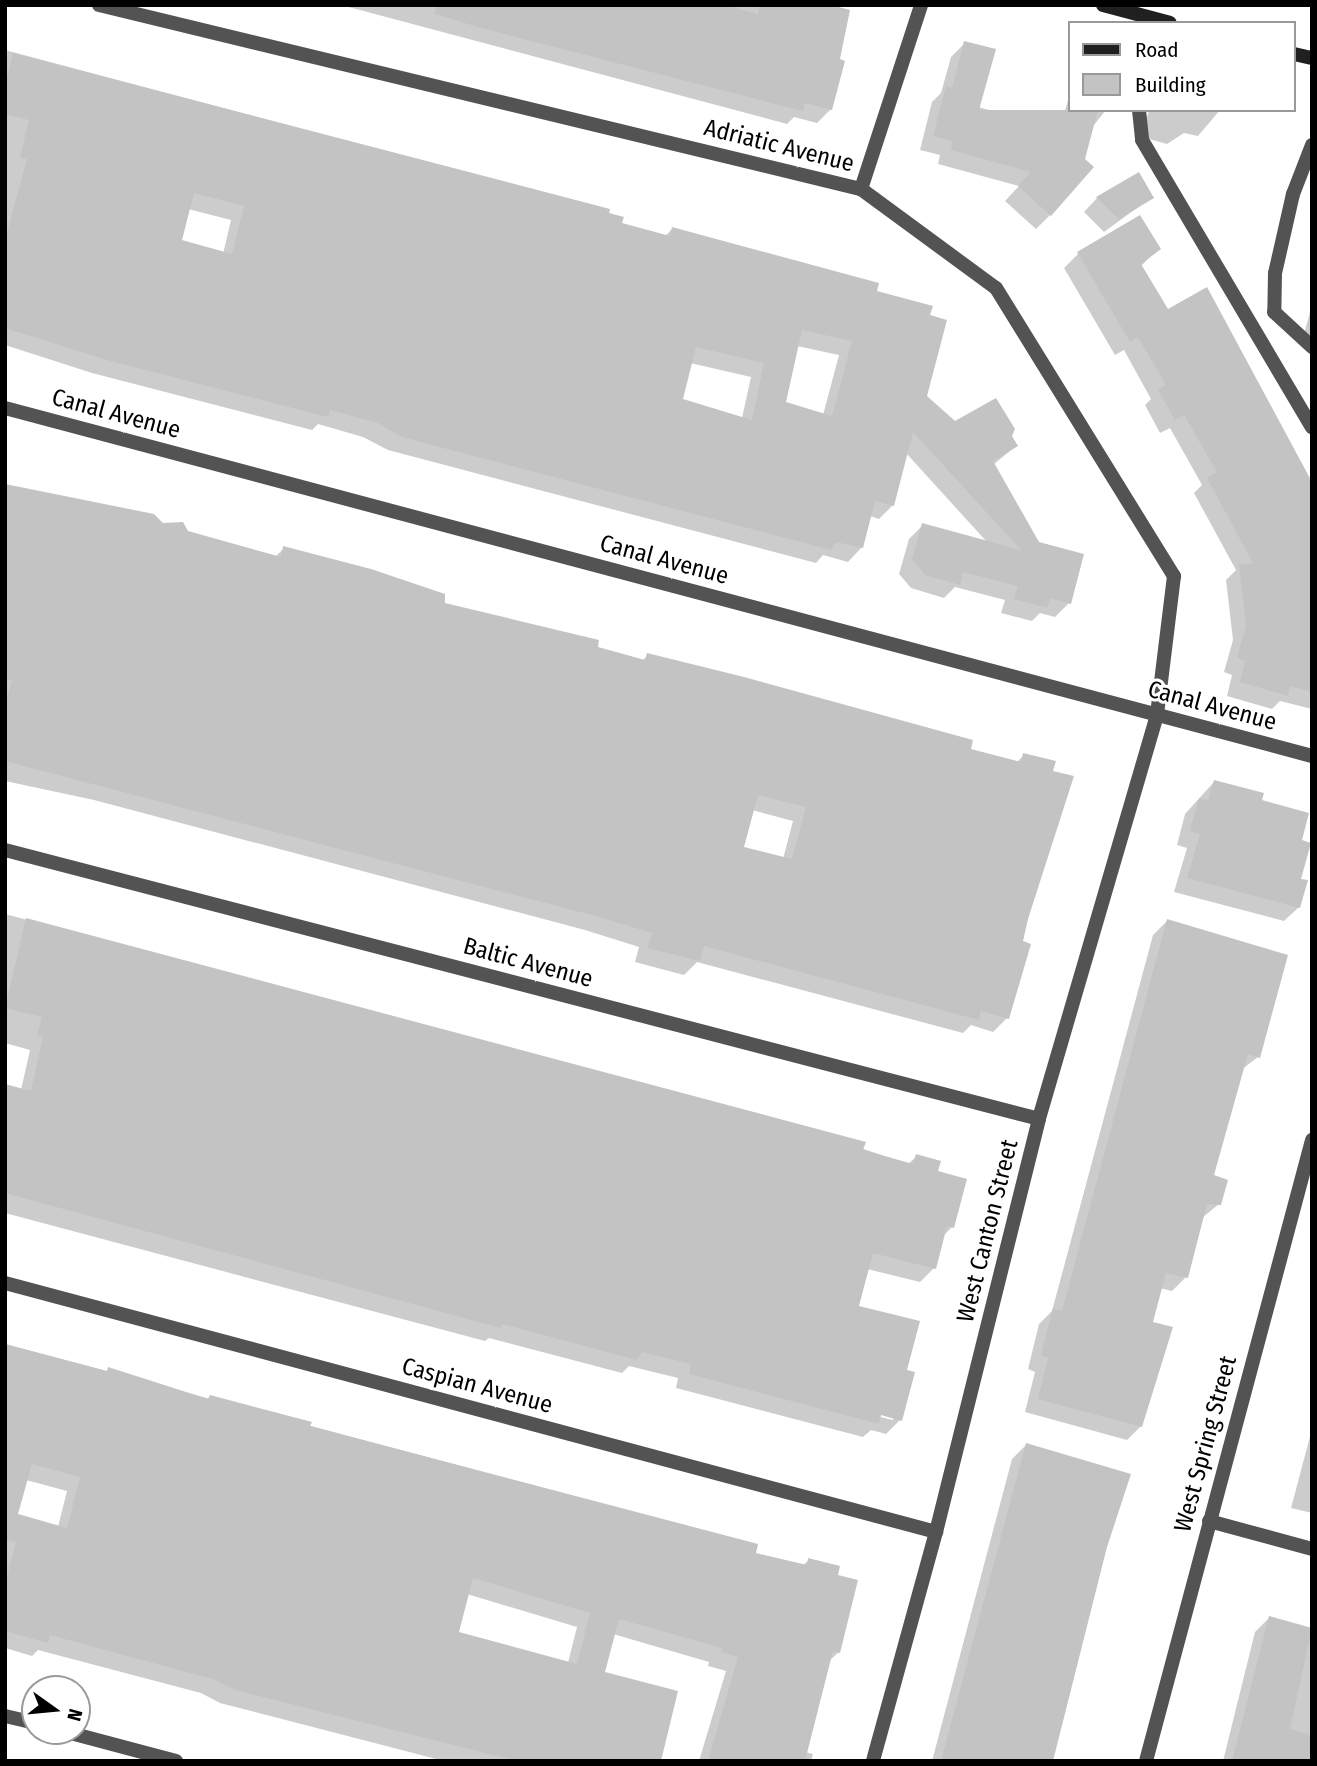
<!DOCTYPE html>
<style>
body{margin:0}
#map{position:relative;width:1317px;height:1766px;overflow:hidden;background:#fff;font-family:"Fira Sans Condensed",sans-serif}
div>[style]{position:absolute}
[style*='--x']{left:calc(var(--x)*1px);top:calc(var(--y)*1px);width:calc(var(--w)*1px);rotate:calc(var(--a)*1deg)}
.shadow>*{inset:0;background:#0003}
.building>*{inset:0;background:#c3c3c3}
.service>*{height:14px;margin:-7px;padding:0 7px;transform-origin:7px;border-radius:7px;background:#535353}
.minor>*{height:14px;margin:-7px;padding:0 7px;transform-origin:7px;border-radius:7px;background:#535353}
.tertiary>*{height:14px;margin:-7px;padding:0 7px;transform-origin:7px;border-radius:7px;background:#535353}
.secondary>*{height:14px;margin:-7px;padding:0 7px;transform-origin:7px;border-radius:7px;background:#202020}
span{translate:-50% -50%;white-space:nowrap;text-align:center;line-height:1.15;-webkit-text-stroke:6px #fff;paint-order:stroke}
.street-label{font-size:24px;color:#000}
.frame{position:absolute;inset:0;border:7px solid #000;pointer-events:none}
.legend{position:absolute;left:1068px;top:21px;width:228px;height:91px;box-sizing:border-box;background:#fff;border:2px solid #999;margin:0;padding:9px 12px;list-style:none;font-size:21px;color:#000}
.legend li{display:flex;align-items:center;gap:14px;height:35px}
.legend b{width:35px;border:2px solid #999}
.north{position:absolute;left:21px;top:1675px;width:70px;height:70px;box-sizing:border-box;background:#fff;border:2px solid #999;border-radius:50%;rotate:105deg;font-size:19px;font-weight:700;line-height:28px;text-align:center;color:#000}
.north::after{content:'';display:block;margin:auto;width:24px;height:32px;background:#000;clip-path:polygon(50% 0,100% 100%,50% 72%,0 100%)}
</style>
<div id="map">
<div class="shadow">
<i style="clip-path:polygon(341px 5px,825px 5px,831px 109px,817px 123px,794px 117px,787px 124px)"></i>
<i style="clip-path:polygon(965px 43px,978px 107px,1037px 123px,1050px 215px,1036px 229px,1005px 201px,1019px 186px,938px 164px,940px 155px,920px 150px,932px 102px,941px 93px,951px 57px)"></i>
<i style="clip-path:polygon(evenodd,5px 50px,607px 210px,620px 224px,665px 236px,672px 229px,875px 292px,925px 396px,954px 423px,1010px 436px,1016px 446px,993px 465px,1069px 603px,1055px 617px,1040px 613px,1032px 621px,1001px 613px,1005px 600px,955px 587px,944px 598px,911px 588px,899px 574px,909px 539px,923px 525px,987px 542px,906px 453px,893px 505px,879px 519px,870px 516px,862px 547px,848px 562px,823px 555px,816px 563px,388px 450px,363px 437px,318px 424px,312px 430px,92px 373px,5px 345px,5px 50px,188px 209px,231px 220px,223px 254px,179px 242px,188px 209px,5px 50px,797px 346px,839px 355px,823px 415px,784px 404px,797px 346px,5px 50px,690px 363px,751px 377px,742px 418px,680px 400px,690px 363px)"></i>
<i style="clip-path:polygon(1070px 94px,1070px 110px,1106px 110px,1090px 130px,1061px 123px)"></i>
<i style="clip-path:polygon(1149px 110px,1220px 110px,1198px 136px,1184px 133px,1167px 144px,1142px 137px)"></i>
<i style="clip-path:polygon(1152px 197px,1104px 232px,1084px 212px,1097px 198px)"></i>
<i style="clip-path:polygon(1158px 249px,1141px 266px,1312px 663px,1312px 709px,1280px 701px,1272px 709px,1227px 696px,1232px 675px,1224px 672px,1233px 640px,1226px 580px,1236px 570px,1194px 493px,1202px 485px,1170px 428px,1160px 433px,1145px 405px,1151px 399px,1124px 350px,1115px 355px,1064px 268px,1078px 254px)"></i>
<i style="clip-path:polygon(1312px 304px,1312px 349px,1301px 346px)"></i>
<i style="clip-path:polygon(evenodd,5px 486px,153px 516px,162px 525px,275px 557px,284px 548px,443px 605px,595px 648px,642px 661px,648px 655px,1016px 763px,1024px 755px,1027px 919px,1007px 1018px,993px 1032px,971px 1025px,963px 1033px,697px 962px,684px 975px,635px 962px,639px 947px,585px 930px,94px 800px,5px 781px,5px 486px,752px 810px,793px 821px,783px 859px,742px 848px,752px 810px)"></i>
<i style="clip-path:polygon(1214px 782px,1260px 801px,1299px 841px,1299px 907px,1284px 921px,1174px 892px,1187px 848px,1177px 845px,1185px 814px)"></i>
<i style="clip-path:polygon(evenodd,5px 914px,760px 1114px,908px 1164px,917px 1156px,936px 1172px,952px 1227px,942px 1237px,934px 1268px,920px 1282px,867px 1269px,857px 1307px,905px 1371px,900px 1420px,886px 1434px,871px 1430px,863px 1437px,676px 1388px,678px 1378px,629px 1366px,622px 1373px,489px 1338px,485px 1341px,5px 1213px,5px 1086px,21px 1090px,30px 1050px,5px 1043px,5px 914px,873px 1411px,893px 1416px,893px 1420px,872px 1415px,873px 1411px)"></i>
<i style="clip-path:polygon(1167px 921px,1258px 1057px,1241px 1070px,1212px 1176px,1219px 1204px,1202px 1218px,1186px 1277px,1172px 1291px,1160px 1288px,1151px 1323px,1141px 1426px,1127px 1440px,1025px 1412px,1035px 1372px,1028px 1369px,1039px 1324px,1052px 1311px,1153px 935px)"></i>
<i style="clip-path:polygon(evenodd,5px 1344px,756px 1545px,754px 1554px,802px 1566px,809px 1560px,836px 1577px,839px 1652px,828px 1662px,805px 1752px,813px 1754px,811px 1761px,699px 1761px,726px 1671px,708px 1666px,709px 1662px,613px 1634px,602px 1674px,659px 1761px,444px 1761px,220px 1703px,201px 1693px,38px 1650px,32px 1656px,5px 1648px,5px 1344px,26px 1480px,67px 1491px,58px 1527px,16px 1516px,26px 1480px,5px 1344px,467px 1594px,577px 1627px,568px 1663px,457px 1633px,467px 1594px)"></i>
<i style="clip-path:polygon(1312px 1429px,1312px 1513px,1291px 1508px)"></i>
<i style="clip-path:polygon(1026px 1445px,1004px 1761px,932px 1761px,1012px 1459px)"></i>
<i style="clip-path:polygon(1269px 1618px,1312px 1630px,1312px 1761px,1223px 1761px,1255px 1632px)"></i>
</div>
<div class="building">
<i style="clip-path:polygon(436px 5px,725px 5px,758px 14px,760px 5px,831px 5px,850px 10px,840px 59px,845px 61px,832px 110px,805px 103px,803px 111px,481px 28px,435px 14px)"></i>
<i style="clip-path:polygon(964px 41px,996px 49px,979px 110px,1098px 110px,1085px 159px,1094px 167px,1051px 216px,1018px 186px,1031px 172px,951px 150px,953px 141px,933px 136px,946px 86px,952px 88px)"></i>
<i style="clip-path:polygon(evenodd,13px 53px,610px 209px,609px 213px,624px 217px,622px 223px,670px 236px,672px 227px,879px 283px,877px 291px,933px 306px,930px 315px,947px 320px,927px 396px,955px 421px,996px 398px,1015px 429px,1012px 436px,1018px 446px,993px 461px,1039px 542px,1084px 554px,1071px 604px,1050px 598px,1047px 608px,1014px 599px,1018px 586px,963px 572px,960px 585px,925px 575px,912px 559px,922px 523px,1021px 550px,913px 432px,894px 506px,875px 501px,863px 548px,836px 542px,831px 550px,402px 437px,378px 423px,330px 410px,328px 417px,107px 360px,5px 328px,5px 240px,27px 159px,20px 158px,29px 120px,5px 114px,5px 86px,13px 53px,194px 193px,244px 206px,232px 254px,182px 240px,194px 193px,13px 53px,802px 330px,852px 341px,832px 416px,786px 402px,802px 330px,13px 53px,696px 347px,764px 363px,752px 420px,683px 399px,696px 347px)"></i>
<i style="clip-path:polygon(1139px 172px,1154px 198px,1119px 219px,1096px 197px)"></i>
<i style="clip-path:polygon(1140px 215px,1161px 249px,1141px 264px,1168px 309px,1207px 287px,1312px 482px,1312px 692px,1290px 686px,1288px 696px,1240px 682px,1245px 661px,1237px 658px,1246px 625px,1239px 564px,1253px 563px,1207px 478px,1217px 472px,1184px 415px,1175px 420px,1158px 390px,1166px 385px,1138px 337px,1130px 342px,1077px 252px)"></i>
<i style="clip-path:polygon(evenodd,5px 484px,154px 514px,163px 523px,183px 522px,188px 531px,281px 557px,283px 546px,371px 569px,445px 594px,445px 603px,599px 640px,598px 647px,645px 660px,647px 653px,744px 677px,973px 740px,971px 749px,1021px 762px,1023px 753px,1056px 761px,1053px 771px,1074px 776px,1028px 919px,1023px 941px,1031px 944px,1009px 1019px,981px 1011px,979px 1020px,704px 946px,700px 961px,648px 948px,652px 933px,599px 917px,5px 761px,5px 705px,12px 680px,5px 679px,5px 484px,758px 795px,806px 807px,792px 859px,744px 847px,758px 795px)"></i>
<i style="clip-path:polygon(1214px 780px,1264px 793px,1262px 800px,1309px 813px,1302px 840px,1311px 843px,1301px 879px,1308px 880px,1300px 908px,1187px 878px,1200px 834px,1190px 831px,1199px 798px,1208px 801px)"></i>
<i style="clip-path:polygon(26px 918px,866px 1142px,863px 1150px,913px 1164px,916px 1154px,941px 1161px,938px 1171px,967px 1179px,954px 1228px,947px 1226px,936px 1269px,873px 1253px,859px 1306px,920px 1321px,907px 1370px,915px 1372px,902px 1421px,881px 1415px,879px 1424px,689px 1374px,691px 1364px,642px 1352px,637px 1360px,502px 1324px,501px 1328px,5px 1193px,5px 1084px,31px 1091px,43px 1036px,37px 1035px,42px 1017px,5px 1008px)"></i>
<i style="clip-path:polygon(1167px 919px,1288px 955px,1260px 1058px,1248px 1054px,1214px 1175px,1228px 1180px,1221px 1205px,1207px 1204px,1188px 1278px,1166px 1273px,1153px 1322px,1173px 1327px,1142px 1427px,1038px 1399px,1048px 1358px,1041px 1355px,1053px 1308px,1062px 1311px)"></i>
<i style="clip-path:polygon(evenodd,5px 1344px,107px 1371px,108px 1367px,208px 1399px,210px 1395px,312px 1422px,310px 1426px,758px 1544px,756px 1553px,807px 1565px,808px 1558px,840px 1566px,838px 1575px,858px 1580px,840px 1653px,833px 1651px,805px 1761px,708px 1761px,738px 1657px,721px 1652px,722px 1648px,619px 1619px,605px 1672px,678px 1691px,661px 1761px,517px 1761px,235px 1690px,216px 1680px,50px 1635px,48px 1643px,5px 1631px,5px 1584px,16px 1542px,5px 1540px,5px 1344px,32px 1464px,80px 1477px,67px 1528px,18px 1514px,32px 1464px,5px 1344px,473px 1578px,590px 1613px,577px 1664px,459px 1632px,473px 1578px)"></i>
<i style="clip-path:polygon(1026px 1443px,1131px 1474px,1107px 1547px,1053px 1761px,941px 1761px)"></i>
<i style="clip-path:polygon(1269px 1616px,1312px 1628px,1290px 1729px,1312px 1735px,1312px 1761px,1232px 1761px)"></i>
</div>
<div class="service">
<i style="--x:1139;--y:110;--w:30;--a:84"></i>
<i style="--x:1142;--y:140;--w:334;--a:59.4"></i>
<i style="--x:1312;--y:145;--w:53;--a:111.2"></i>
<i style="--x:1293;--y:194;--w:81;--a:102.8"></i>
<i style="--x:1275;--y:273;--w:39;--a:91"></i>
<i style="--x:1274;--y:312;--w:52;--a:42.6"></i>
</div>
<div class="minor">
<i style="--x:99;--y:5;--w:784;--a:13.58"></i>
<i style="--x:861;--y:189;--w:167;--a:36.3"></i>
<i style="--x:996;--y:288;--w:339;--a:58.3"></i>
<i style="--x:1174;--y:576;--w:140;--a:97"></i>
<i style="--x:1157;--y:715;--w:421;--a:106.3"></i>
<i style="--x:1039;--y:1119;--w:426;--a:104"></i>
<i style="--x:936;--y:1532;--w:238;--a:105.4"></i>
<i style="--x:861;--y:189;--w:194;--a:-71.9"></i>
<i style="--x:5;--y:408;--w:1353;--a:14.91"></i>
<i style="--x:5;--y:850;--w:1068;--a:14.58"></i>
<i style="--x:5;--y:1283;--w:964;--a:14.97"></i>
<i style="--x:1209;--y:1521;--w:107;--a:15.2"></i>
<i style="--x:5;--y:1716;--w:31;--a:13"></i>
<i style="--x:63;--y:1731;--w:117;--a:14.9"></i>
</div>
<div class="tertiary">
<i style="--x:1146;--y:1761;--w:643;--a:-75.03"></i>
</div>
<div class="secondary">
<i style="--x:1103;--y:5;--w:69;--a:15"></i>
<i style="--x:1294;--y:54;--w:18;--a:13"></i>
</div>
<div class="street-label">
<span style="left:779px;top:146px;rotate:14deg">Adriatic Avenue</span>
<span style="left:116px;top:414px;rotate:15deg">Canal Avenue</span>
<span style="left:664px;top:560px;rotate:15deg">Canal Avenue</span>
<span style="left:1212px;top:706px;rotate:15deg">Canal Avenue</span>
<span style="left:528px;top:963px;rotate:15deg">Baltic Avenue</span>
<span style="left:988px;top:1231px;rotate:-76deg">West Canton Street</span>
<span style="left:477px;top:1386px;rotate:15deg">Caspian Avenue</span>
<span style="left:1206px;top:1444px;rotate:-75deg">West Spring Street</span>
</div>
<div class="frame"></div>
<ul class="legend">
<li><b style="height:9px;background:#202020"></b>Road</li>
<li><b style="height:19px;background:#c3c3c3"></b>Building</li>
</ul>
<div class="north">N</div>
</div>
